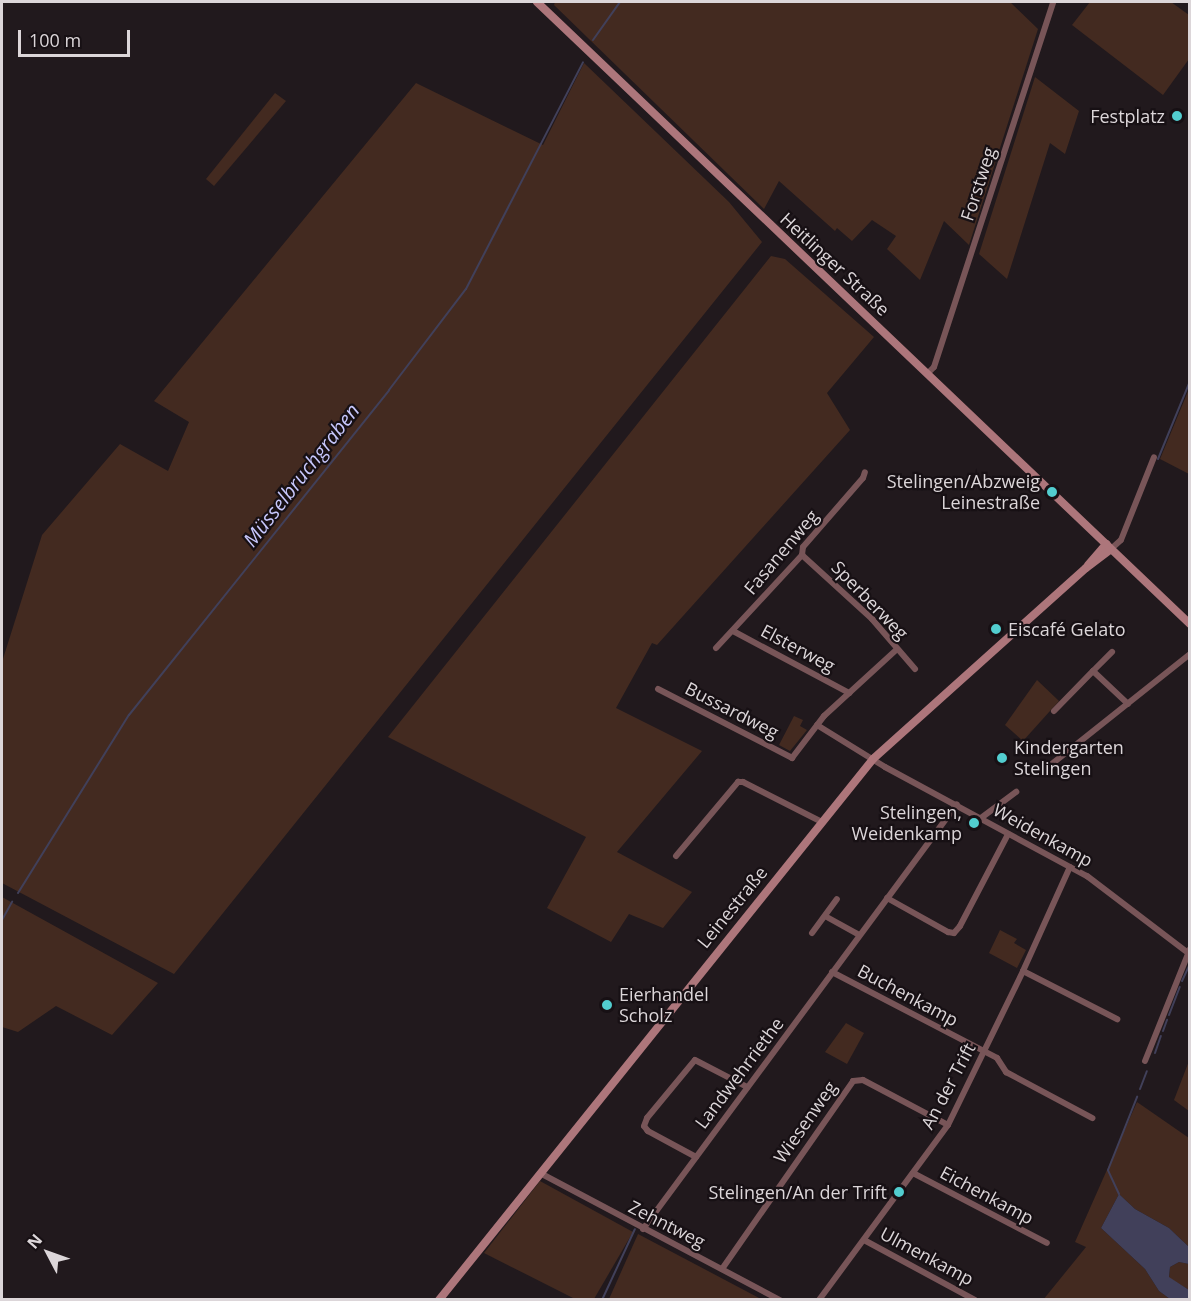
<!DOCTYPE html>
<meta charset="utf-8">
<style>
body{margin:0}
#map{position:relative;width:1191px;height:1301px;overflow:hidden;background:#21191d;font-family:"Open Sans",sans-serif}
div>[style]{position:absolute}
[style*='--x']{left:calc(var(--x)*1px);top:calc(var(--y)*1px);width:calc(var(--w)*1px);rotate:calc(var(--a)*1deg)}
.green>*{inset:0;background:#432a20}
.water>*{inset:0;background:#41405a}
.stream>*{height:2px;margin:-1px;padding:0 1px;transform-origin:1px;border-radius:1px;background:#41405a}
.street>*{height:6px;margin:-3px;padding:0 3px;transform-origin:3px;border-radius:3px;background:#785558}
.secondary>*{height:8px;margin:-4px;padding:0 4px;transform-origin:4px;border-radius:4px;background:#ad767b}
.dots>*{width:16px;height:16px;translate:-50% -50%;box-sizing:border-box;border:3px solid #171014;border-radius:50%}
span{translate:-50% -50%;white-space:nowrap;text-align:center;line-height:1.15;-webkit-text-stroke:4.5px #171014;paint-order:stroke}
.poi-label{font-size:18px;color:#dcd6d9}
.right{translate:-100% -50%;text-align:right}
.left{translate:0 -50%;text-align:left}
.street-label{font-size:18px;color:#dcd6d9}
.water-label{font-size:20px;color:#c7c7fc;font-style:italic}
.frame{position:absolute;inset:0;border:3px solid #dcd6d9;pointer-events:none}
.north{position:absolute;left:18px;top:1223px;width:60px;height:60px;-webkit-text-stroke:4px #171014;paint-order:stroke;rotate:311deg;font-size:16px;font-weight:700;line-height:24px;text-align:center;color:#dcd6d9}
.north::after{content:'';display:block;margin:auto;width:21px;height:27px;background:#dcd6d9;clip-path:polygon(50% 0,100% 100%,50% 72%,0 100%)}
.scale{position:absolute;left:18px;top:30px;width:112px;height:27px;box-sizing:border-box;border:3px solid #dcd6d9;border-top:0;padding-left:8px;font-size:18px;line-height:21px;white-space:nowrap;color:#dcd6d9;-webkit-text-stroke:4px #171014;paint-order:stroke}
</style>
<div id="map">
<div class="green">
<i style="clip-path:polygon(555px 2px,1010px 2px,1038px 29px,969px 245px,944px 221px,920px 280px,887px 249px,896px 236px,872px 220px,852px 241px,837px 228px,835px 231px,779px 181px,764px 209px,554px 5px)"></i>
<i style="clip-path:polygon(1090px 2px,1171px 2px,1189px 15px,1189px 59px,1163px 95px,1072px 25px)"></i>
<i style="clip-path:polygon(584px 63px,729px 202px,762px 242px,174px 974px,2px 883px,2px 662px,42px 535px,120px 444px,168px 471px,189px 422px,154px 401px,416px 83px,543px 145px)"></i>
<i style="clip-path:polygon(1035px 77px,1079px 111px,1065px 154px,1050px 143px,1007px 279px,979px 254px)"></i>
<i style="clip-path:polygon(275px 93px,286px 101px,214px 186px,206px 179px)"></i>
<i style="clip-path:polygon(771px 256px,785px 259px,874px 337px,827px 393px,850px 430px,657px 645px,652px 643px,616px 708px,702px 751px,617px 852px,692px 892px,663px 928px,629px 914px,611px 942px,547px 908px,586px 837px,388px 737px)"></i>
<i style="clip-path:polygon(1189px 389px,1189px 474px,1160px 459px)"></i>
<i style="clip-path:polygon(1037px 680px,1059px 701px,1023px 741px,1005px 725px)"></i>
<i style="clip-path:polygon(794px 716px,803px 720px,800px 726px,807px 730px,790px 751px,779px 745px)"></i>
<i style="clip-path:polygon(2px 897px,158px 983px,112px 1035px,56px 1006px,18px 1032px,2px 1027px)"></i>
<i style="clip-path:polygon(1000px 930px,1017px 939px,1014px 943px,1026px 950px,1017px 968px,989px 953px)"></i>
<i style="clip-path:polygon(846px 1023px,864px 1033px,847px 1064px,825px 1052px)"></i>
<i style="clip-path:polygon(1189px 1061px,1189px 1111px,1174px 1100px)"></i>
<i style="clip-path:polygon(1137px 1102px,1189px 1138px,1189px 1247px,1169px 1228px,1135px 1209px,1119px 1194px,1101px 1228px,1145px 1269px,1159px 1291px,1170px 1299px,1043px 1300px,1086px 1247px,1075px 1242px)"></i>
<i style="clip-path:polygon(540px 1181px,633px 1232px,594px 1299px,575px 1299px,484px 1253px)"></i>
<i style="clip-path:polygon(638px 1234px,761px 1299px,609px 1299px)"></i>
<i style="clip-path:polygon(1179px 1262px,1189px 1264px,1189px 1290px,1169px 1278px,1170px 1267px)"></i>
</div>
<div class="water">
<i style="clip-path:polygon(1119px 1194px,1135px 1209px,1169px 1228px,1189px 1247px,1189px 1264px,1179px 1262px,1170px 1267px,1169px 1277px,1189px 1290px,1189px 1299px,1170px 1299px,1159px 1291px,1145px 1269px,1101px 1228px)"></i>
</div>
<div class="stream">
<i style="--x:593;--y:40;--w:47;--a:-54.6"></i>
<i style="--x:1158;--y:459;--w:84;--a:-67.7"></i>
<i style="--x:18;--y:893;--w:210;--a:-58.1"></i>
<i style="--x:129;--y:715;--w:416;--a:-51.3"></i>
<i style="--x:389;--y:390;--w:127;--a:-52.7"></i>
<i style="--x:466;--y:289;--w:255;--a:-62.7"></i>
<i style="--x:2;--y:920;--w:21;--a:-61"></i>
<i style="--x:1182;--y:981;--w:17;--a:-65"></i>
<i style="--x:1169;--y:1015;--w:30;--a:-69"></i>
<i style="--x:1163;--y:1031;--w:12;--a:-70"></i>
<i style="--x:1155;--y:1053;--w:18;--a:-71"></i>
<i style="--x:1140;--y:1089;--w:19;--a:-69"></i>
<i style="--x:1119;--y:1194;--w:26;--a:-115"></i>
<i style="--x:1108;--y:1170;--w:79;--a:-68.3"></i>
<i style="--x:602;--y:1300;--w:78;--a:-65.1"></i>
</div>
<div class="street">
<i style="--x:928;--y:373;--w:8;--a:-45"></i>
<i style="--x:934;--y:367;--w:384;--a:-71.9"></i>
<i style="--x:1111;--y:549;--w:13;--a:-42"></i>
<i style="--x:1121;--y:540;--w:89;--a:-68.3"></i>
<i style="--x:802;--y:555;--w:95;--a:42.4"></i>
<i style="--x:872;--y:619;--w:66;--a:49.3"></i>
<i style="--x:733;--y:631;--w:132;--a:28.1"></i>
<i style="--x:716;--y:648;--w:127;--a:-47.2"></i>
<i style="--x:802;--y:555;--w:8;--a:-83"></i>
<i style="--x:803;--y:547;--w:91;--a:-49"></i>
<i style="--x:863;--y:478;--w:6;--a:-72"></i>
<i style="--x:1093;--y:671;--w:27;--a:-45"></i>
<i style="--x:658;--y:689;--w:151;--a:27.2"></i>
<i style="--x:792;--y:758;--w:53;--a:-52.7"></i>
<i style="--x:824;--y:716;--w:99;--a:-42.5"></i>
<i style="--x:1054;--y:711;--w:56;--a:-45.7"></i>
<i style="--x:1093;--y:671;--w:48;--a:43.3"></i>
<i style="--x:817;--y:725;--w:80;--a:31.7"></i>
<i style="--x:885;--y:767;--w:230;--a:28.4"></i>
<i style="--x:1087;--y:876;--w:127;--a:37.3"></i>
<i style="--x:1048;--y:767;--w:181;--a:-38.5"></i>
<i style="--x:981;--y:818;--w:44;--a:-36.6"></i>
<i style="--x:676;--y:856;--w:97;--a:-50"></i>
<i style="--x:738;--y:782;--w:5;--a:0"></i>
<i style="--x:743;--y:782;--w:89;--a:26.9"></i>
<i style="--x:887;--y:898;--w:70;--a:29.1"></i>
<i style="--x:948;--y:932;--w:6;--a:9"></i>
<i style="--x:954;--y:933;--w:9;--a:-49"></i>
<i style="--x:960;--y:926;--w:104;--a:-62.4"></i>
<i style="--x:825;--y:916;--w:39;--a:29"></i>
<i style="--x:812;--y:933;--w:42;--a:-53.7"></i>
<i style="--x:1023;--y:971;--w:106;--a:27.1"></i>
<i style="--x:832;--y:972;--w:186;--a:27.5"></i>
<i style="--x:997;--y:1058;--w:17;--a:57"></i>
<i style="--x:1006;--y:1072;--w:98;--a:28.1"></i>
<i style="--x:1145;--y:1061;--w:121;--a:-68.1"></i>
<i style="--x:696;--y:1157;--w:55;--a:-151.6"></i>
<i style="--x:648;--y:1131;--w:6;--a:-129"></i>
<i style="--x:644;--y:1126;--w:9;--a:-69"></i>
<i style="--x:647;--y:1118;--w:75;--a:-50.4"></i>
<i style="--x:695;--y:1060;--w:59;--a:27.4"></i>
<i style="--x:540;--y:1173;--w:272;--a:27.9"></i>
<i style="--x:913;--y:1173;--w:151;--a:27.6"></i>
<i style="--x:643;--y:1229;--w:528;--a:-53.54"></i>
<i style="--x:864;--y:1240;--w:126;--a:28.4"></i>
<i style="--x:722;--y:1269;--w:229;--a:-55.1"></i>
<i style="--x:853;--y:1081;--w:10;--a:-6"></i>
<i style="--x:863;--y:1080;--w:96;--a:27.9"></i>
<i style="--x:819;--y:1300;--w:217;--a:-53.6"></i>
<i style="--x:948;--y:1125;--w:171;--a:-64"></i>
<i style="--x:1023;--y:971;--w:114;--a:-65.7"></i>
</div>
<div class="secondary">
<i style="--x:537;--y:2;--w:902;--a:43.61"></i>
<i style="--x:1088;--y:565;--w:28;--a:-49"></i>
<i style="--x:439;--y:1300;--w:694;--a:-51.26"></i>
<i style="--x:873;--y:759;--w:286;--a:-41.9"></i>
<i style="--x:1086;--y:568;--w:31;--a:-37"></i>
</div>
<div class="dots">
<i style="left:1177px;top:116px;background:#52cdcf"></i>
<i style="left:1052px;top:492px;background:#52cdcf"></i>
<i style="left:996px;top:629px;background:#52cdcf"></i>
<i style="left:1002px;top:758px;background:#52cdcf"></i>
<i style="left:974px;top:823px;background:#52cdcf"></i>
<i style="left:607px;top:1005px;background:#52cdcf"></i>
<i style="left:899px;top:1192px;background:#52cdcf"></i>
</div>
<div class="poi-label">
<span class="right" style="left:1165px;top:116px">Festplatz</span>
<span class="right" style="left:1040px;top:492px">Stelingen/Abzweig<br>Leinestraße</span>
<span class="left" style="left:1008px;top:629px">Eiscafé Gelato</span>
<span class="left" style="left:1014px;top:758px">Kindergarten<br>Stelingen</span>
<span class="right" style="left:962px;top:823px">Stelingen,<br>Weidenkamp</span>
<span class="left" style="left:619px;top:1005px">Eierhandel<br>Scholz</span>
<span class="right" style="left:887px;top:1192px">Stelingen/An der Trift</span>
</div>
<div class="street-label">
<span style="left:978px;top:184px;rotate:-72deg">Forstweg</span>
<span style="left:835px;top:264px;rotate:43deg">Heitlinger Straße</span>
<span style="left:781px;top:552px;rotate:-50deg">Fasanenweg</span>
<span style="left:870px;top:600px;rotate:46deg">Sperberweg</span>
<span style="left:798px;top:648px;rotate:28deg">Elsterweg</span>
<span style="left:732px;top:710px;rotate:27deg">Bussardweg</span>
<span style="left:1043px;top:835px;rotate:29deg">Weidenkamp</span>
<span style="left:732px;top:907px;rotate:-51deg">Leinestraße</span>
<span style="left:908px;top:995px;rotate:28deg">Buchenkamp</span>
<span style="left:739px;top:1073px;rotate:-53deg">Landwehrriethe</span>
<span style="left:948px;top:1086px;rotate:-62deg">An der Trift</span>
<span style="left:805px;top:1122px;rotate:-55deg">Wiesenweg</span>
<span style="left:987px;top:1195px;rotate:28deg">Eichenkamp</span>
<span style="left:667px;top:1224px;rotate:27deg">Zehntweg</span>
<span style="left:927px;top:1256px;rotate:28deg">Ulmenkamp</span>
</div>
<div class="water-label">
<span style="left:301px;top:475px;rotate:-52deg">Müsselbruchgraben</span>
</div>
<div class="frame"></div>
<div class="north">N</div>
<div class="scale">100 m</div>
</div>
